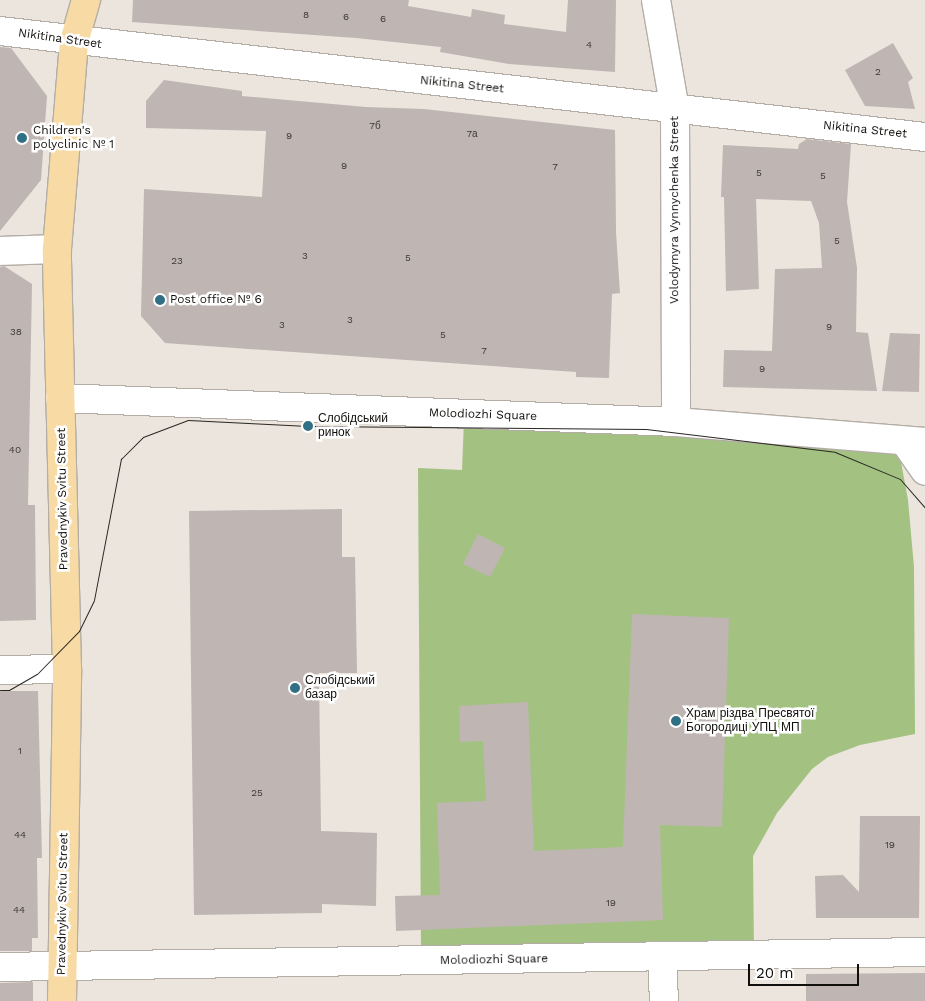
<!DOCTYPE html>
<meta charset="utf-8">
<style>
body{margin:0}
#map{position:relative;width:925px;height:1001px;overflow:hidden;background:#ebe5dd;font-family:"Work Sans",sans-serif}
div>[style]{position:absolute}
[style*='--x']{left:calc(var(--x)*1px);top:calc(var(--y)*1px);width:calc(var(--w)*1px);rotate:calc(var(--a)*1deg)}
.green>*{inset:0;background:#a3c281}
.building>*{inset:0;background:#bfb5b2}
.roads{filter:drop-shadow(1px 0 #b3ada6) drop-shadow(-1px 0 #b3ada6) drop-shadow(0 1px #b3ada6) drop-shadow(0 -1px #b3ada6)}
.minor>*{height:28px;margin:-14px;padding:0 14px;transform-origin:14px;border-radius:14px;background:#fff}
.major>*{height:28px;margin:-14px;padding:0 14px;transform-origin:14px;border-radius:14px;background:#f7daa4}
.tram>*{height:1px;margin:-0.5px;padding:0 0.5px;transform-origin:0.5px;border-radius:0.5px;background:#2a2724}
.dots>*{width:14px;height:14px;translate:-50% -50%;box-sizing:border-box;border:2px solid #fff;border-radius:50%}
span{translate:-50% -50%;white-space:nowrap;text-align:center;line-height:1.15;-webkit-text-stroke:5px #fff;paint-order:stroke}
.number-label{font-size:10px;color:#3c3836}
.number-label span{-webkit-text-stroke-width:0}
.street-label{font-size:12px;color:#110f0c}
.poi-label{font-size:12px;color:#110f0c}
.left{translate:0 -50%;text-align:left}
.scale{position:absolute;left:748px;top:964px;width:111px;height:22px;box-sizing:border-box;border:2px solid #110f0c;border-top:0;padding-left:6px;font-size:15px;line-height:18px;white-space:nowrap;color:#110f0c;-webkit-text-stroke:4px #fff;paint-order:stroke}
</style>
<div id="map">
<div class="green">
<i style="clip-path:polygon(464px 420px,899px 451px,908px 500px,914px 567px,915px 734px,860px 745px,828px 757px,812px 769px,777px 813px,753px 856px,754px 954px,421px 952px,418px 468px,462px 470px)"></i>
</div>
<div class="building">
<i style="clip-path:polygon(133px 0,409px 0,408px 6px,471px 17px,472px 9px,505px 15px,504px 24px,566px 32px,568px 0,616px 0,615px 72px,509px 64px,440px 52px,441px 47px,356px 38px,132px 22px)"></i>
<i style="clip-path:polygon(893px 43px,913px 78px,908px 82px,915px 109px,865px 106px,845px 70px)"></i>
<i style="clip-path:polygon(0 47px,11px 48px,47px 96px,41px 180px,0 231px)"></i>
<i style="clip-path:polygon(164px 80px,242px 91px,242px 96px,366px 107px,424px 109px,615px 130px,616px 232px,620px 293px,612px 294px,609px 378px,576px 377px,576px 372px,165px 343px,141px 316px,144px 189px,262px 197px,266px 131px,146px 128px,146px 101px)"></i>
<i style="clip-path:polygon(807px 139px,851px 144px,847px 202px,857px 268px,856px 332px,868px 333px,877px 391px,723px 387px,724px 350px,772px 351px,775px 269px,822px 268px,819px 223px,811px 201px,756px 199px,759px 289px,726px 291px,724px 197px,721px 197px,723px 145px,798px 149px,799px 144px)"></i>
<i style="clip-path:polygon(4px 266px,32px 284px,28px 505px,35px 505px,36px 620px,0 621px,0 267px)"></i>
<i style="clip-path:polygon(890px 333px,920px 334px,919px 392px,882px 391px)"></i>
<i style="clip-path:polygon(342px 509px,342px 557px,355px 557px,357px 673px,319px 673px,321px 831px,377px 833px,376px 906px,322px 904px,322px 913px,194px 915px,189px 511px)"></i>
<i style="clip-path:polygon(478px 534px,505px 548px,490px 577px,463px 564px)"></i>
<i style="clip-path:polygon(632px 614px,729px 618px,722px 827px,660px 825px,663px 920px,396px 931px,395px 896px,440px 895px,437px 803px,486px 801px,483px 741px,460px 742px,459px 706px,528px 702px,534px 851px,623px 847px)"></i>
<i style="clip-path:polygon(0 691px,38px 691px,42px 858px,37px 858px,38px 938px,32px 938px,32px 951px,0 951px)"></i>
<i style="clip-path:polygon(860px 816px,920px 816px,919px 918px,816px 918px,815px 876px,843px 875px,859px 892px)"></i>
<i style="clip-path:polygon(925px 973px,925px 1001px,806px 1001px,806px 974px)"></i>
<i style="clip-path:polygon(33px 982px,33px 1001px,0 1001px,0 983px)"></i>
</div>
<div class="roads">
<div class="minor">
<i style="--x:656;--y:0;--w:112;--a:80.2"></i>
<i style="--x:675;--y:110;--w:312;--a:89.8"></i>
<i style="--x:0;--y:31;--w:931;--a:6.54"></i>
<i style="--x:0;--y:251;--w:57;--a:-2"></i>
<i style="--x:60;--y:398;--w:616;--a:2.23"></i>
<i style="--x:676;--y:422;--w:250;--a:4.6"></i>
<i style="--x:905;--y:442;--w:35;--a:55"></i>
<i style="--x:0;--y:670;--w:67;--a:-0.9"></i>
<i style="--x:662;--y:957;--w:44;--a:87.4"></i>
<i style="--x:0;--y:967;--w:925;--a:-0.93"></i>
</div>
<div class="major">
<i style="--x:62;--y:1001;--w:332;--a:-89.1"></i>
<i style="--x:67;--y:669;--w:420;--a:-91.4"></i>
<i style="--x:57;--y:249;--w:208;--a:-85.3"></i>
<i style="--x:74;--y:42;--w:44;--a:-74.1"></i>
</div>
</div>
<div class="tram">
<i style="--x:0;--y:690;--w:9;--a:0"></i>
<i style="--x:9;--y:690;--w:32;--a:-30"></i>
<i style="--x:37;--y:674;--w:60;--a:-45.7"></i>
<i style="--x:79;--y:631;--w:34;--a:-64"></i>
<i style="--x:94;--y:600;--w:144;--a:-79.2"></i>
<i style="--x:121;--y:459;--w:31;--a:-45"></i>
<i style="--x:143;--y:437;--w:48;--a:-20.7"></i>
<i style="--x:188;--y:420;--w:120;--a:2.9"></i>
<i style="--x:308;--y:426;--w:338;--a:0.5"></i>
<i style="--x:646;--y:429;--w:190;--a:6.9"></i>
<i style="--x:835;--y:452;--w:70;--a:22.6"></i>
<i style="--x:900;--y:479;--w:38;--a:49"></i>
</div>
<div class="dots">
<i style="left:22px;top:138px;background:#306f84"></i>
<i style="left:160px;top:300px;background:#306f84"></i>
<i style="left:308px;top:426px;background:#306f84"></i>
<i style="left:295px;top:688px;background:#306f84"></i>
<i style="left:676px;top:721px;background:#306f84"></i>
</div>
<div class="number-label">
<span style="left:306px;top:15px">8</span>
<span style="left:346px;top:17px">6</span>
<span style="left:383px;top:19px">6</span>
<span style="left:589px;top:45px">4</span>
<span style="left:878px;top:72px">2</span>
<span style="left:375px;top:126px">7б</span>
<span style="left:472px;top:134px">7а</span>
<span style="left:289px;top:136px">9</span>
<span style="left:344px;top:166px">9</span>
<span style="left:555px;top:167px">7</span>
<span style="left:759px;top:173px">5</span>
<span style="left:823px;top:176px">5</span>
<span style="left:837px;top:241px">5</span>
<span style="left:305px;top:256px">3</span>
<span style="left:408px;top:258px">5</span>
<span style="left:177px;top:261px">23</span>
<span style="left:350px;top:320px">3</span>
<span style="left:282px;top:325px">3</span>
<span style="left:829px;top:327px">9</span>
<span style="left:16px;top:332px">38</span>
<span style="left:443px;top:335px">5</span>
<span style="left:484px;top:351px">7</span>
<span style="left:762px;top:369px">9</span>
<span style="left:15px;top:450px">40</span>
<span style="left:20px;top:751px">1</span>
<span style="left:257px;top:793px">25</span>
<span style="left:20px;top:835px">44</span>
<span style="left:890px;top:845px">19</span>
<span style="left:611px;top:903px">19</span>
<span style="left:19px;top:910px">44</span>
</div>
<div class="street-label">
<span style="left:60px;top:39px;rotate:8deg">Nikitina Street</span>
<span style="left:462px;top:85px;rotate:6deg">Nikitina Street</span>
<span style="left:865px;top:130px;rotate:6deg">Nikitina Street</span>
<span style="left:675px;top:210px;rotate:-90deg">Volodymyra Vynnychenka Street</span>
<span style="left:483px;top:415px;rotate:2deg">Molodiozhi Square</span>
<span style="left:63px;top:499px;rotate:-91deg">Pravednykiv Svitu Street</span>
<span style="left:63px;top:904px;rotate:-89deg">Pravednykiv Svitu Street</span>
<span style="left:494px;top:960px;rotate:-1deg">Molodiozhi Square</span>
</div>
<div class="poi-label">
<span class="left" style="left:33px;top:138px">Children's<br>polyclinic № 1</span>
<span class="left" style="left:170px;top:300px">Post office № 6</span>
<span class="left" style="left:318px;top:426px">Слобідський<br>ринок</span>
<span class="left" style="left:305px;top:688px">Слобідський<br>базар</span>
<span class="left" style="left:686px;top:721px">Храм різдва Пресвятої<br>Богородиці УПЦ МП</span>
</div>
<div class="scale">20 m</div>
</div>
